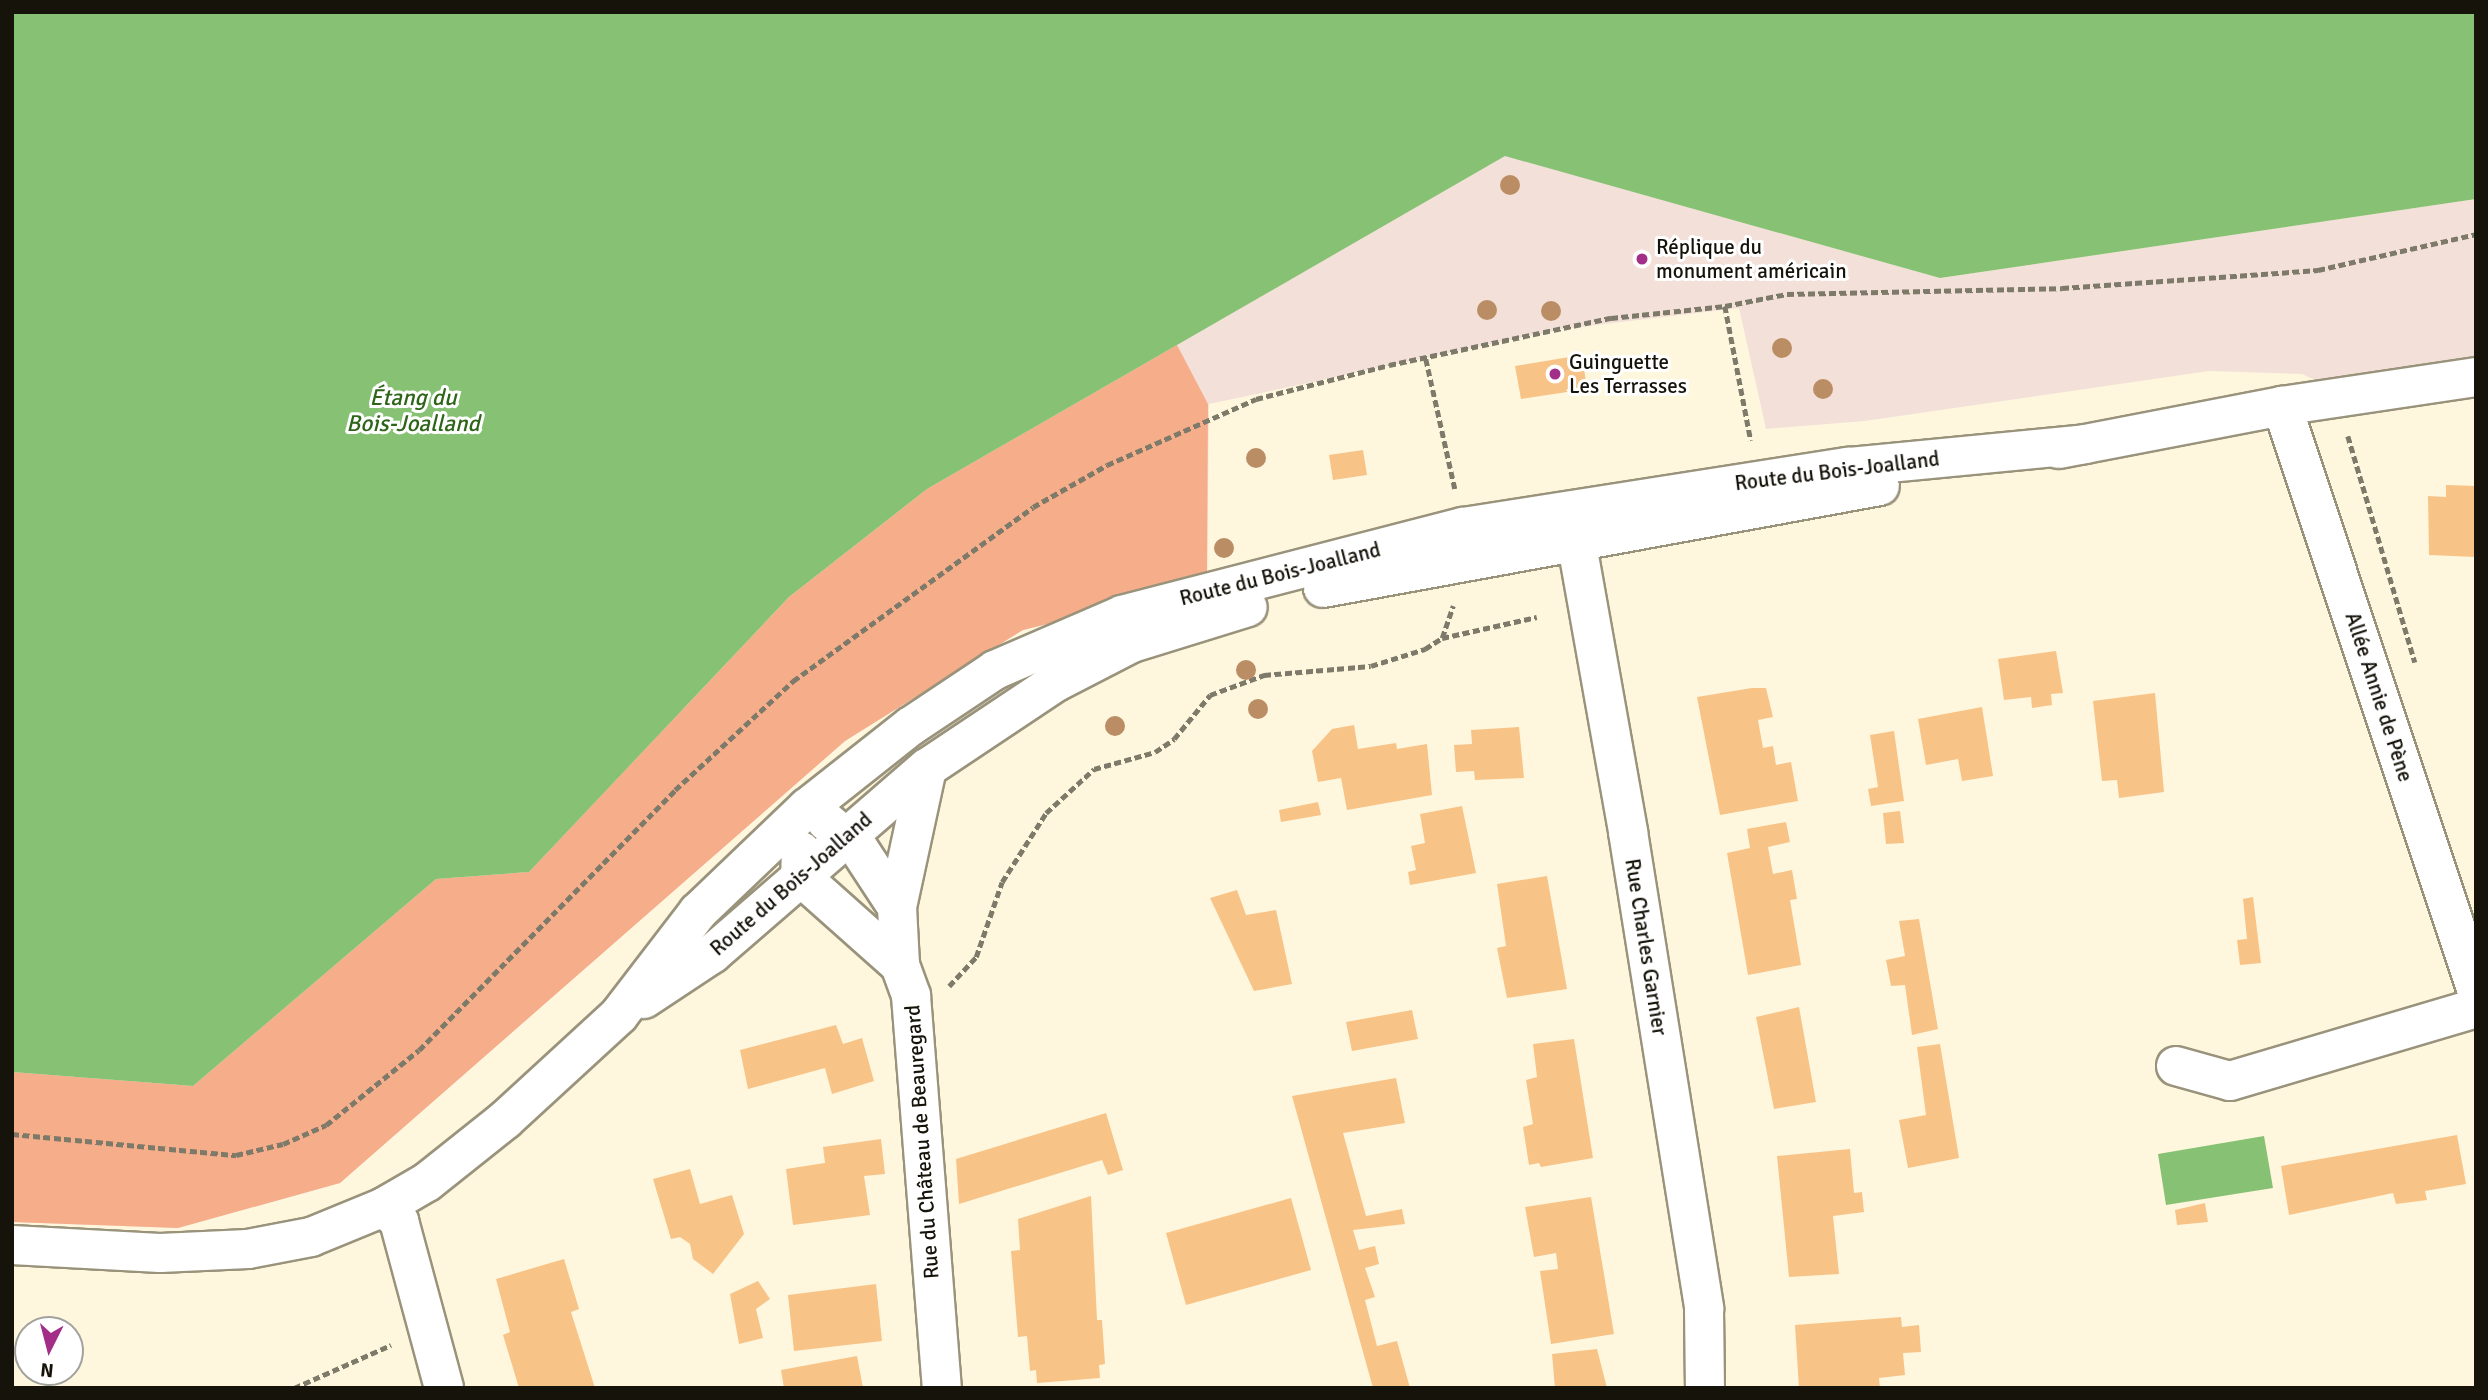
<!DOCTYPE html>
<meta charset="utf-8">
<style>
body{margin:0}
#map{position:relative;width:2488px;height:1400px;overflow:hidden;background:#fef7de;font-family:Signika,sans-serif}
div>[style]{position:absolute}
[style*='--x']{left:calc(var(--x)*1px);top:calc(var(--y)*1px);width:calc(var(--w)*1px);rotate:calc(var(--a)*1deg)}
.green>*{inset:0;background:#f3e1d9}
.forest>*{inset:0;background:#f5ad8a}
.water>*{inset:0;background:#87c174}
.building>*{inset:0;background:#f8c387}
.path>*{height:4.5px;margin-top:-2.25px;transform-origin:0;background:repeating-linear-gradient(90deg,#7e7a6a 0 7px,transparent 0 10.5px)}
.roads{filter:drop-shadow(2px 0 #9a937c) drop-shadow(-2px 0 #9a937c) drop-shadow(0 2px #9a937c) drop-shadow(0 -2px #9a937c)}
.minor>*{height:38px;margin:-19px;padding:0 19px;transform-origin:19px;border-radius:19px;background:#fff}
.tertiary>*{height:38px;margin:-19px;padding:0 19px;transform-origin:19px;border-radius:19px;background:#fff}
.trees>*{width:20px;height:20px;margin:-10px;border-radius:50%;background:#bb8d64}
.dots>*{width:19px;height:19px;translate:-50% -50%;box-sizing:border-box;border:4px solid #fff;border-radius:50%}
span{translate:-50% -50%;white-space:nowrap;text-align:center;line-height:1.15;-webkit-text-stroke:6px #fff;paint-order:stroke}
.poi-label{font-size:21px;color:#15130a}
.left{translate:0 -50%;text-align:left}
.street-label{font-size:21px;color:#15130a}
.water-label{font-size:23px;color:#2e6519;font-style:italic}
.frame{position:absolute;inset:0;border:14px solid #15130a;pointer-events:none}
.north{position:absolute;left:14px;top:1316px;width:70px;height:70px;box-sizing:border-box;background:#fff;border:2px solid #a1a19d;border-radius:50%;rotate:186deg;font-size:19px;font-weight:700;line-height:28px;text-align:center;color:#15130a}
.north::after{content:'';display:block;margin:auto;width:24px;height:32px;background:#a22e88;clip-path:polygon(50% 0,100% 100%,50% 72%,0 100%)}
</style>
<div id="map">
<div class="green">
<i style="clip-path:polygon(1505px 155px,1940px 278px,2476px 199px,2476px 374px,2334px 389px,2302px 374px,2209px 371px,1865px 421px,1766px 429px,1739px 308px,1563px 329px,1209px 404px,1207px 585px,1023px 630px,845px 741px,340px 1183px,178px 1228px,12px 1222px,12px 1072px,193px 1086px,436px 879px,529px 872px,661px 729px,927px 489px)"></i>
</div>
<div class="forest">
<i style="clip-path:polygon(1177px 345px,1208px 404px,1207px 585px,1023px 630px,845px 741px,340px 1183px,178px 1228px,12px 1222px,12px 1072px,193px 1086px,436px 879px,529px 872px,789px 597px,927px 489px)"></i>
</div>
<div class="water">
<i style="clip-path:polygon(12px 12px,2476px 12px,2476px 199px,1940px 278px,1505px 156px,927px 489px,789px 597px,529px 872px,436px 879px,193px 1086px,12px 1072px)"></i>
<i style="clip-path:polygon(2264px 1136px,2273px 1188px,2166px 1205px,2158px 1154px)"></i>
</div>
<div class="building">
<i style="clip-path:polygon(1582px 355px,1587px 389px,1521px 399px,1515px 366px)"></i>
<i style="clip-path:polygon(1363px 450px,1367px 475px,1333px 480px,1329px 455px)"></i>
<i style="clip-path:polygon(2446px 485px,2476px 486px,2476px 557px,2429px 555px,2428px 496px,2446px 497px)"></i>
<i style="clip-path:polygon(2056px 651px,2063px 693px,2051px 694px,2052px 705px,2032px 708px,2031px 697px,2004px 700px,1998px 659px)"></i>
<i style="clip-path:polygon(1752px 688px,1766px 688px,1773px 717px,1758px 720px,1763px 748px,1773px 746px,1776px 765px,1791px 762px,1798px 801px,1720px 815px,1697px 697px)"></i>
<i style="clip-path:polygon(2155px 693px,2164px 792px,2119px 798px,2117px 780px,2102px 781px,2093px 701px)"></i>
<i style="clip-path:polygon(1982px 707px,1993px 776px,1962px 781px,1958px 759px,1926px 765px,1918px 719px)"></i>
<i style="clip-path:polygon(1354px 725px,1358px 749px,1396px 743px,1397px 749px,1427px 744px,1432px 795px,1347px 810px,1341px 778px,1318px 782px,1312px 751px,1332px 729px)"></i>
<i style="clip-path:polygon(1519px 727px,1524px 778px,1475px 780px,1474px 771px,1456px 772px,1454px 745px,1472px 744px,1471px 730px)"></i>
<i style="clip-path:polygon(1894px 731px,1904px 801px,1871px 806px,1868px 789px,1878px 787px,1870px 735px)"></i>
<i style="clip-path:polygon(1318px 802px,1321px 815px,1281px 822px,1279px 810px)"></i>
<i style="clip-path:polygon(1462px 806px,1476px 873px,1410px 885px,1408px 872px,1416px 870px,1411px 846px,1425px 843px,1420px 814px)"></i>
<i style="clip-path:polygon(1900px 811px,1904px 843px,1886px 844px,1883px 813px)"></i>
<i style="clip-path:polygon(1786px 822px,1790px 842px,1768px 847px,1773px 874px,1792px 870px,1797px 899px,1790px 900px,1801px 965px,1748px 975px,1727px 853px,1750px 848px,1747px 829px)"></i>
<i style="clip-path:polygon(1547px 876px,1567px 989px,1507px 998px,1497px 948px,1506px 946px,1497px 884px)"></i>
<i style="clip-path:polygon(1237px 890px,1246px 915px,1276px 910px,1292px 984px,1254px 991px,1210px 898px)"></i>
<i style="clip-path:polygon(2253px 897px,2261px 963px,2240px 965px,2237px 940px,2247px 939px,2243px 899px)"></i>
<i style="clip-path:polygon(1919px 919px,1938px 1029px,1912px 1035px,1905px 985px,1891px 986px,1886px 960px,1905px 956px,1899px 921px)"></i>
<i style="clip-path:polygon(1799px 1007px,1816px 1102px,1774px 1109px,1756px 1017px)"></i>
<i style="clip-path:polygon(1412px 1010px,1418px 1039px,1352px 1051px,1346px 1022px)"></i>
<i style="clip-path:polygon(836px 1025px,843px 1044px,862px 1038px,874px 1081px,832px 1094px,825px 1068px,748px 1089px,740px 1050px)"></i>
<i style="clip-path:polygon(1574px 1039px,1593px 1158px,1541px 1167px,1539px 1163px,1529px 1165px,1523px 1127px,1533px 1124px,1526px 1080px,1537px 1077px,1533px 1044px)"></i>
<i style="clip-path:polygon(1940px 1044px,1959px 1158px,1908px 1168px,1899px 1120px,1926px 1115px,1917px 1047px)"></i>
<i style="clip-path:polygon(1396px 1078px,1405px 1123px,1343px 1133px,1366px 1216px,1402px 1209px,1405px 1224px,1353px 1230px,1359px 1250px,1375px 1246px,1379px 1264px,1365px 1268px,1375px 1297px,1365px 1300px,1377px 1346px,1397px 1341px,1410px 1388px,1373px 1388px,1292px 1096px)"></i>
<i style="clip-path:polygon(1106px 1113px,1123px 1170px,1108px 1175px,1102px 1160px,959px 1204px,956px 1159px)"></i>
<i style="clip-path:polygon(2457px 1135px,2466px 1184px,2425px 1191px,2427px 1200px,2396px 1204px,2393px 1193px,2289px 1215px,2281px 1166px)"></i>
<i style="clip-path:polygon(881px 1139px,885px 1174px,864px 1176px,870px 1215px,793px 1225px,786px 1169px,825px 1163px,823px 1147px)"></i>
<i style="clip-path:polygon(1850px 1149px,1854px 1193px,1862px 1192px,1864px 1212px,1833px 1216px,1839px 1274px,1789px 1277px,1777px 1156px)"></i>
<i style="clip-path:polygon(690px 1169px,700px 1204px,732px 1195px,744px 1234px,713px 1274px,693px 1259px,690px 1244px,680px 1237px,671px 1239px,653px 1179px)"></i>
<i style="clip-path:polygon(1091px 1196px,1097px 1320px,1102px 1320px,1105px 1364px,1099px 1365px,1100px 1378px,1037px 1383px,1036px 1370px,1030px 1371px,1027px 1336px,1018px 1337px,1011px 1251px,1020px 1250px,1018px 1219px)"></i>
<i style="clip-path:polygon(1591px 1197px,1614px 1334px,1551px 1344px,1540px 1271px,1558px 1269px,1556px 1253px,1534px 1257px,1525px 1207px)"></i>
<i style="clip-path:polygon(1291px 1198px,1311px 1270px,1186px 1305px,1166px 1233px)"></i>
<i style="clip-path:polygon(2205px 1203px,2208px 1222px,2177px 1225px,2175px 1210px)"></i>
<i style="clip-path:polygon(564px 1259px,579px 1309px,571px 1312px,595px 1388px,519px 1388px,503px 1335px,510px 1332px,496px 1279px)"></i>
<i style="clip-path:polygon(758px 1281px,770px 1299px,756px 1309px,763px 1338px,739px 1344px,730px 1294px)"></i>
<i style="clip-path:polygon(876px 1284px,882px 1341px,794px 1351px,788px 1295px)"></i>
<i style="clip-path:polygon(1901px 1317px,1902px 1327px,1919px 1325px,1921px 1352px,1903px 1353px,1905px 1375px,1879px 1378px,1880px 1388px,1799px 1388px,1795px 1325px)"></i>
<i style="clip-path:polygon(1597px 1349px,1607px 1388px,1555px 1388px,1552px 1354px)"></i>
<i style="clip-path:polygon(857px 1356px,863px 1388px,784px 1388px,781px 1370px)"></i>
</div>
<div class="path">
<i style="--x:1725;--y:306;--w:137;--a:79.1"></i>
<i style="--x:1426;--y:359;--w:133;--a:77.4"></i>
<i style="--x:2348;--y:436;--w:236;--a:73.5"></i>
<i style="--x:1442;--y:638;--w:34;--a:-71"></i>
<i style="--x:949;--y:986;--w:40;--a:-47"></i>
<i style="--x:976;--y:957;--w:79;--a:-70.9"></i>
<i style="--x:1002;--y:882;--w:82;--a:-57.5"></i>
<i style="--x:1046;--y:813;--w:65;--a:-42.5"></i>
<i style="--x:1094;--y:769;--w:63;--a:-15.6"></i>
<i style="--x:1155;--y:752;--w:23;--a:-34"></i>
<i style="--x:1174;--y:739;--w:57;--a:-50.7"></i>
<i style="--x:1210;--y:695;--w:58;--a:-20.3"></i>
<i style="--x:1264;--y:675;--w:107;--a:-4.8"></i>
<i style="--x:1371;--y:666;--w:57;--a:-17.5"></i>
<i style="--x:1425;--y:649;--w:20;--a:-33"></i>
<i style="--x:1442;--y:638;--w:97;--a:-12.5"></i>
<i style="--x:12;--y:1134;--w:225;--a:5.4"></i>
<i style="--x:236;--y:1155;--w:48;--a:-13.2"></i>
<i style="--x:283;--y:1144;--w:47;--a:-23.8"></i>
<i style="--x:326;--y:1125;--w:119;--a:-38.9"></i>
<i style="--x:419;--y:1050;--w:365;--a:-45.4"></i>
<i style="--x:675;--y:790;--w:161;--a:-42.7"></i>
<i style="--x:793;--y:681;--w:296;--a:-35.9"></i>
<i style="--x:1033;--y:507;--w:85;--a:-29.6"></i>
<i style="--x:1107;--y:465;--w:163;--a:-23.9"></i>
<i style="--x:1256;--y:399;--w:137;--a:-14.3"></i>
<i style="--x:1389;--y:365;--w:227;--a:-12"></i>
<i style="--x:1611;--y:318;--w:115;--a:-6"></i>
<i style="--x:1725;--y:306;--w:63;--a:-11"></i>
<i style="--x:1787;--y:294;--w:275;--a:-1.2"></i>
<i style="--x:2062;--y:288;--w:257;--a:-4"></i>
<i style="--x:2318;--y:270;--w:162;--a:-12.8"></i>
<i style="--x:294;--y:1388;--w:106;--a:-23.9"></i>
</div>
<div class="roads">
<div class="minor">
<i style="--x:2282;--y:406;--w:613;--a:71.57"></i>
<i style="--x:1571;--y:511;--w:326;--a:79.9"></i>
<i style="--x:1628;--y:832;--w:483;--a:80.9"></i>
<i style="--x:1704;--y:1309;--w:79;--a:89.3"></i>
<i style="--x:2176;--y:1066;--w:56;--a:15.5"></i>
<i style="--x:2230;--y:1081;--w:257;--a:-16.5"></i>
<i style="--x:384;--y:1207;--w:21;--a:43"></i>
<i style="--x:399;--y:1221;--w:173;--a:74.9"></i>
</div>
<div class="tertiary">
<i style="--x:2059;--y:449;--w:227;--a:-10.9"></i>
<i style="--x:2282;--y:406;--w:196;--a:-8.5"></i>
<i style="--x:1323;--y:588;--w:566;--a:-10.38"></i>
<i style="--x:826;--y:821;--w:43;--a:40.3"></i>
<i style="--x:859;--y:849;--w:69;--a:56.8"></i>
<i style="--x:897;--y:907;--w:58;--a:87"></i>
<i style="--x:900;--y:965;--w:33;--a:70"></i>
<i style="--x:911;--y:996;--w:393;--a:85.5"></i>
<i style="--x:801;--y:851;--w:25;--a:92"></i>
<i style="--x:800;--y:876;--w:134;--a:41.7"></i>
<i style="--x:897;--y:907;--w:142;--a:-77.8"></i>
<i style="--x:644;--y:999;--w:82;--a:-33.5"></i>
<i style="--x:712;--y:954;--w:284;--a:-40.9"></i>
<i style="--x:927;--y:768;--w:155;--a:-33.7"></i>
<i style="--x:1056;--y:682;--w:85;--a:-27.2"></i>
<i style="--x:1132;--y:643;--w:121;--a:-17.2"></i>
<i style="--x:12;--y:1245;--w:148;--a:3.1"></i>
<i style="--x:160;--y:1253;--w:88;--a:-2.6"></i>
<i style="--x:248;--y:1249;--w:64;--a:-10.8"></i>
<i style="--x:311;--y:1237;--w:79;--a:-22.3"></i>
<i style="--x:384;--y:1207;--w:50;--a:-30.2"></i>
<i style="--x:427;--y:1182;--w:100;--a:-38.5"></i>
<i style="--x:505;--y:1120;--w:155;--a:-42.6"></i>
<i style="--x:619;--y:1015;--w:130;--a:-52.5"></i>
<i style="--x:698;--y:912;--w:151;--a:-43.7"></i>
<i style="--x:807;--y:808;--w:132;--a:-38.3"></i>
<i style="--x:911;--y:726;--w:101;--a:-33.7"></i>
<i style="--x:995;--y:670;--w:138;--a:-23.4"></i>
<i style="--x:1122;--y:615;--w:352;--a:-14.5"></i>
<i style="--x:1463;--y:527;--w:390;--a:-8.9"></i>
<i style="--x:1848;--y:467;--w:238;--a:-5.5"></i>
</div>
</div>
<div class="trees">
<i style="left:1510px;top:185px"></i>
<i style="left:1487px;top:310px"></i>
<i style="left:1551px;top:311px"></i>
<i style="left:1782px;top:348px"></i>
<i style="left:1823px;top:389px"></i>
<i style="left:1256px;top:458px"></i>
<i style="left:1224px;top:548px"></i>
<i style="left:1246px;top:670px"></i>
<i style="left:1258px;top:709px"></i>
<i style="left:1115px;top:726px"></i>
</div>
<div class="dots">
<i style="left:1642px;top:259px;background:#a22e88"></i>
<i style="left:1555px;top:374px;background:#a22e88"></i>
</div>
<div class="poi-label">
<span class="left" style="left:1656px;top:259px">Réplique du<br>monument américain</span>
<span class="left" style="left:1569px;top:374px">Guinguette<br>Les Terrasses</span>
</div>
<div class="street-label">
<span style="left:1837px;top:471px;rotate:-7deg">Route du Bois-Joalland</span>
<span style="left:1280px;top:574px;rotate:-14deg">Route du Bois-Joalland</span>
<span style="left:2379px;top:697px;rotate:72deg">Allée Annie de Pène</span>
<span style="left:791px;top:884px;rotate:-41deg">Route du Bois-Joalland</span>
<span style="left:1646px;top:947px;rotate:81deg">Rue Charles Garnier</span>
<span style="left:922px;top:1142px;rotate:-94deg">Rue du Château de Beauregard</span>
</div>
<div class="water-label">
<span style="left:413px;top:411px">Étang du<br>Bois-Joalland</span>
</div>
<div class="frame"></div>
<div class="north">N</div>
</div>
